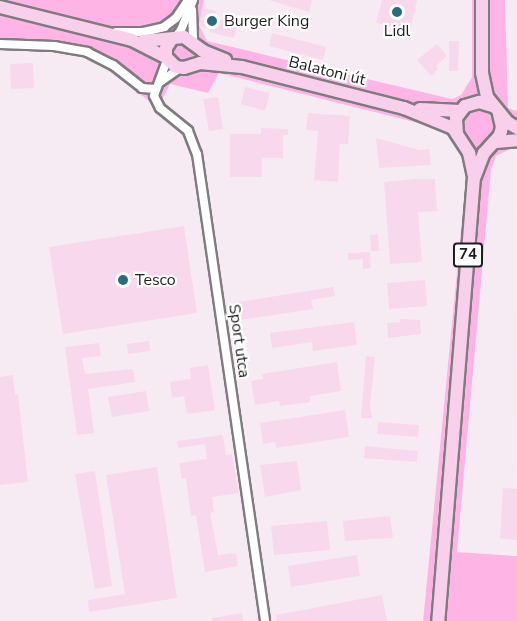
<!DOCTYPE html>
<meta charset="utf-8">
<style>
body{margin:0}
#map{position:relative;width:517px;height:621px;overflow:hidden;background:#fcf7fa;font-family:"Nunito Sans",sans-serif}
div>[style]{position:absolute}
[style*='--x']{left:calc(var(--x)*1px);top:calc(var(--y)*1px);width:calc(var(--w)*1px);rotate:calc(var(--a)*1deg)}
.built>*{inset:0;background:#f7ebf3}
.green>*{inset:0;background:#feb5e6}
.building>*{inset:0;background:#f8d8ed}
.roads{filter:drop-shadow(2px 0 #7f7b7e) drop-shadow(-2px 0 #7f7b7e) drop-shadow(0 2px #7f7b7e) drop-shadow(0 -2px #7f7b7e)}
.minor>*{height:8px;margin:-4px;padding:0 4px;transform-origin:4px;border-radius:4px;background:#fff}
.primary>*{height:12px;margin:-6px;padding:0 6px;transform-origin:6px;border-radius:6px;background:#f9d0eb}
.dots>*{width:16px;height:16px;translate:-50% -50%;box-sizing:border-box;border:3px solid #fff;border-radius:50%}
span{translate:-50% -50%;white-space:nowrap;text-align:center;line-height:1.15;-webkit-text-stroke:4.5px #fff;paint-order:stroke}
.shield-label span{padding:2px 4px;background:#fff;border:2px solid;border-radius:4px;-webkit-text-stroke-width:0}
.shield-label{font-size:15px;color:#1f1e1f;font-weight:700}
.poi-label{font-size:16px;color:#1f1e1f}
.left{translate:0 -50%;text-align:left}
.street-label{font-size:16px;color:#1f1e1f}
</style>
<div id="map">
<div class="built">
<i style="clip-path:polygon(204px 0,472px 0,472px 77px,461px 95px,452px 99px,207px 41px,199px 25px)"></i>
<i style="clip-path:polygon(505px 0,517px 0,517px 111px,508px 109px)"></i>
<i style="clip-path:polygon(22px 47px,67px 49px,170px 84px,208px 93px,219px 73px,442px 129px,468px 158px,423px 621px,0 621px,0 50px)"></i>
<i style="clip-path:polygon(516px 146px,517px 556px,457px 552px,491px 170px,496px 156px)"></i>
</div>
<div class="green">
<i style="clip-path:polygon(0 0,204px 0,199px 25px,207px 41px,452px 99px,461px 95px,472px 77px,472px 0,505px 0,508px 108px,517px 111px,517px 146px,496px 156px,491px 170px,457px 552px,517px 556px,517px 621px,423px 621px,468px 158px,442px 129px,219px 73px,208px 93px,170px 84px,158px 108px,93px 57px,67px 49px,22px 47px,0 50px)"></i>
</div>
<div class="building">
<i style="clip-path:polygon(269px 0,312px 0,309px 12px)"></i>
<i style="clip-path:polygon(382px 0,417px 0,410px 31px,376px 23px)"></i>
<i style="clip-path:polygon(202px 8px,216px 11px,214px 18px,238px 24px,234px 38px,210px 32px,210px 29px,199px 26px)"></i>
<i style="clip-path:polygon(272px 33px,326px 47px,323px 60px,269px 46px)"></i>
<i style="clip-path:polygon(449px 41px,459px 41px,458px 71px,449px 71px)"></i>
<i style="clip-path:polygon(437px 44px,447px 56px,436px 66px,438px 69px,431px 76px,417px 60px)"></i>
<i style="clip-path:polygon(33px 63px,34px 88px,11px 89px,10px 64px)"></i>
<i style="clip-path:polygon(245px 87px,270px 93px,265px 111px,241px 104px)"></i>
<i style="clip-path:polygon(218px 97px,223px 129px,209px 131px,203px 99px)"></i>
<i style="clip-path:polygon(308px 113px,350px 116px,348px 144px,340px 144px,338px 182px,314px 180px,318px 131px,306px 130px)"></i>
<i style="clip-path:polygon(261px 128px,288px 129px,288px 135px,283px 135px,283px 158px,262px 158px,262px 177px,230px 177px,230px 134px,261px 134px)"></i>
<i style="clip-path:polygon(376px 138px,420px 150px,429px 149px,431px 165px,379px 168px)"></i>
<i style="clip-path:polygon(415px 179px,435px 179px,437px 211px,418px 212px,422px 262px,390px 264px,384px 182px)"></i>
<i style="clip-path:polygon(184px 226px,197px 313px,63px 334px,49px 247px)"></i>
<i style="clip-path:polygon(378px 234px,379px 251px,371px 251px,370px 235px)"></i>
<i style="clip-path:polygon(370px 252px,371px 268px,363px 269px,363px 259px,348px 260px,348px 253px)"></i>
<i style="clip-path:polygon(425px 280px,427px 306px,389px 309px,387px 283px)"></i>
<i style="clip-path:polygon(333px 287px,335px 296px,311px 300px,313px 309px,240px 320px,238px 302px)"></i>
<i style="clip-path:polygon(400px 319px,420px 320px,421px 334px,388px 338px,387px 323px,400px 322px)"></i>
<i style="clip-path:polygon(354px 322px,357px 345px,313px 351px,312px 342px,272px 348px,270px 333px)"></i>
<i style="clip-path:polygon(149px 341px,150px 351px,128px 354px,127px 344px)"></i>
<i style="clip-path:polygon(99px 343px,101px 356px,82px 358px,85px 374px,133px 369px,135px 382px,88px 389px,94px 433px,77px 435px,65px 347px)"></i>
<i style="clip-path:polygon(366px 356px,375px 357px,370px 405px,372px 418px,361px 418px)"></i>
<i style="clip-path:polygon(337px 362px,341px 391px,310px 396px,311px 402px,280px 406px,279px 401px,255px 405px,251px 381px,263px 379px,262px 374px)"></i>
<i style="clip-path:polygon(208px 365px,215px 410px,187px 414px,184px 396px,172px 398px,170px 382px,191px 379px,190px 368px)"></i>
<i style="clip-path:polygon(13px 375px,15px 395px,18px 394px,28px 482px,0 485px,0 377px)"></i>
<i style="clip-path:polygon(146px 391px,149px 411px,112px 417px,108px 397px)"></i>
<i style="clip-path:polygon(345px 410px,349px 437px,276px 448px,275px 442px,263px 444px,260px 423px)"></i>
<i style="clip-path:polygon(378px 422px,419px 425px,418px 437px,377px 434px)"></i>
<i style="clip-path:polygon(223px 435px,226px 455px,232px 454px,239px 493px,212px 497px,214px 512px,210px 513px,218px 555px,236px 553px,238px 566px,205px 572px,196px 515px,191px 516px,186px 478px,182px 479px,179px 463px,207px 459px,205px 444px,178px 448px,177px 441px)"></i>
<i style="clip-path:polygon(365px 446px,418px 451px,417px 462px,364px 458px)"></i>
<i style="clip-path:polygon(297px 461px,301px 490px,265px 497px,260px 465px)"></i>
<i style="clip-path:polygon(157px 467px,177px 598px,89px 612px,88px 600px,125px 594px,106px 475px)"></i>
<i style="clip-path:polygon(95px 471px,112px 586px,95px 589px,75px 474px)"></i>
<i style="clip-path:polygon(503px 488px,517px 489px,517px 540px,500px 538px)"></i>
<i style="clip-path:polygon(390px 516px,393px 538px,345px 541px,343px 521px)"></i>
<i style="clip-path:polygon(327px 521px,330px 550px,274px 555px,271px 526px)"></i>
<i style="clip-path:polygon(357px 555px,360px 576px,291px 587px,288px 566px)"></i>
<i style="clip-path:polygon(382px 595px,387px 621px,277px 621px,276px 615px)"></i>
<i style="clip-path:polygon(242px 613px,243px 621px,212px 621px,212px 618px)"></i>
</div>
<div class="roads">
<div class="minor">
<i style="--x:192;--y:10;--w:31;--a:88"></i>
<i style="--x:116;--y:32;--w:27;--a:0"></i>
<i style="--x:143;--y:32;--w:22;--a:-13"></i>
<i style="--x:164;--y:27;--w:15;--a:-37"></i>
<i style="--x:176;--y:18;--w:22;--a:-56"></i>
<i style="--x:175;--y:38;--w:10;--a:-53"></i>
<i style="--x:181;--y:30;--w:32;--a:-68"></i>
<i style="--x:0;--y:44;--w:54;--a:2.1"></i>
<i style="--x:54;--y:46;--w:34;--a:10"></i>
<i style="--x:87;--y:52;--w:29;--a:27"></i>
<i style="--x:113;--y:65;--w:37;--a:38"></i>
<i style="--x:142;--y:88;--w:13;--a:4"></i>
<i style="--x:167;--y:60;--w:38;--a:110"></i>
<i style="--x:154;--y:96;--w:13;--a:63"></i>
<i style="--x:160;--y:108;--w:36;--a:39"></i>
<i style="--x:188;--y:131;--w:25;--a:69"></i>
<i style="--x:197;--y:154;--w:472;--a:81.7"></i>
<i style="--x:160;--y:82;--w:24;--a:-35"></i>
</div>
<div class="primary">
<i style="--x:482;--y:0;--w:73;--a:90"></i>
<i style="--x:482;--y:73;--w:25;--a:78"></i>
<i style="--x:487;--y:97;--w:32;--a:51"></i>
<i style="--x:507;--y:122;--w:12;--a:31"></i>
<i style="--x:0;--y:7;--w:136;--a:14"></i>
<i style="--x:132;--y:40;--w:38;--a:27"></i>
<i style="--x:171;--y:40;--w:9;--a:122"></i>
<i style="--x:166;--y:48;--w:9;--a:90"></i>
<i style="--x:166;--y:57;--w:14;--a:45"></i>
<i style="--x:176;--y:67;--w:8;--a:7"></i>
<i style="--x:184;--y:68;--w:17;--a:-17"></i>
<i style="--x:200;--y:63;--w:42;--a:5.4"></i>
<i style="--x:242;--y:67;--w:167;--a:14.2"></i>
<i style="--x:404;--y:108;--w:53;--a:22.2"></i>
<i style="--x:453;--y:128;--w:30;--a:57"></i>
<i style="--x:469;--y:153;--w:25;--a:78"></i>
<i style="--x:474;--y:177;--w:445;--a:94.6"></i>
<i style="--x:143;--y:41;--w:41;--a:-5.6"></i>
<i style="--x:184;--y:37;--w:24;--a:36"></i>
<i style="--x:203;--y:51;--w:24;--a:22"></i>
<i style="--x:420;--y:109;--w:40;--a:2.9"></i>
<i style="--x:457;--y:134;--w:16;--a:-94"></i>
<i style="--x:456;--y:118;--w:15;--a:-53"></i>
<i style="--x:465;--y:106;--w:15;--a:-16"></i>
<i style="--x:479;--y:102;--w:14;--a:17"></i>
<i style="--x:496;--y:142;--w:21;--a:-5"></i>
<i style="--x:475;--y:176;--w:25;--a:-69"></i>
<i style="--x:484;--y:153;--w:24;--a:-48"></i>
<i style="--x:500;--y:135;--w:8;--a:-76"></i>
<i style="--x:502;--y:127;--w:13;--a:-103"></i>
</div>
</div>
<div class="dots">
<i style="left:397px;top:12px;background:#276d7b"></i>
<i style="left:212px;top:21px;background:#276d7b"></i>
<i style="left:123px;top:280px;background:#276d7b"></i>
</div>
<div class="shield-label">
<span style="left:468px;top:255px">74</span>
</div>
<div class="poi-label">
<span class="left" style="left:224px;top:21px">Burger King</span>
<span style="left:397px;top:31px">Lidl</span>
<span class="left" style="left:135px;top:280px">Tesco</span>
</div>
<div class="street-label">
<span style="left:327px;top:71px;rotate:14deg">Balatoni út</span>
<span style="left:239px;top:341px;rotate:82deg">Sport utca</span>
</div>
</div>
